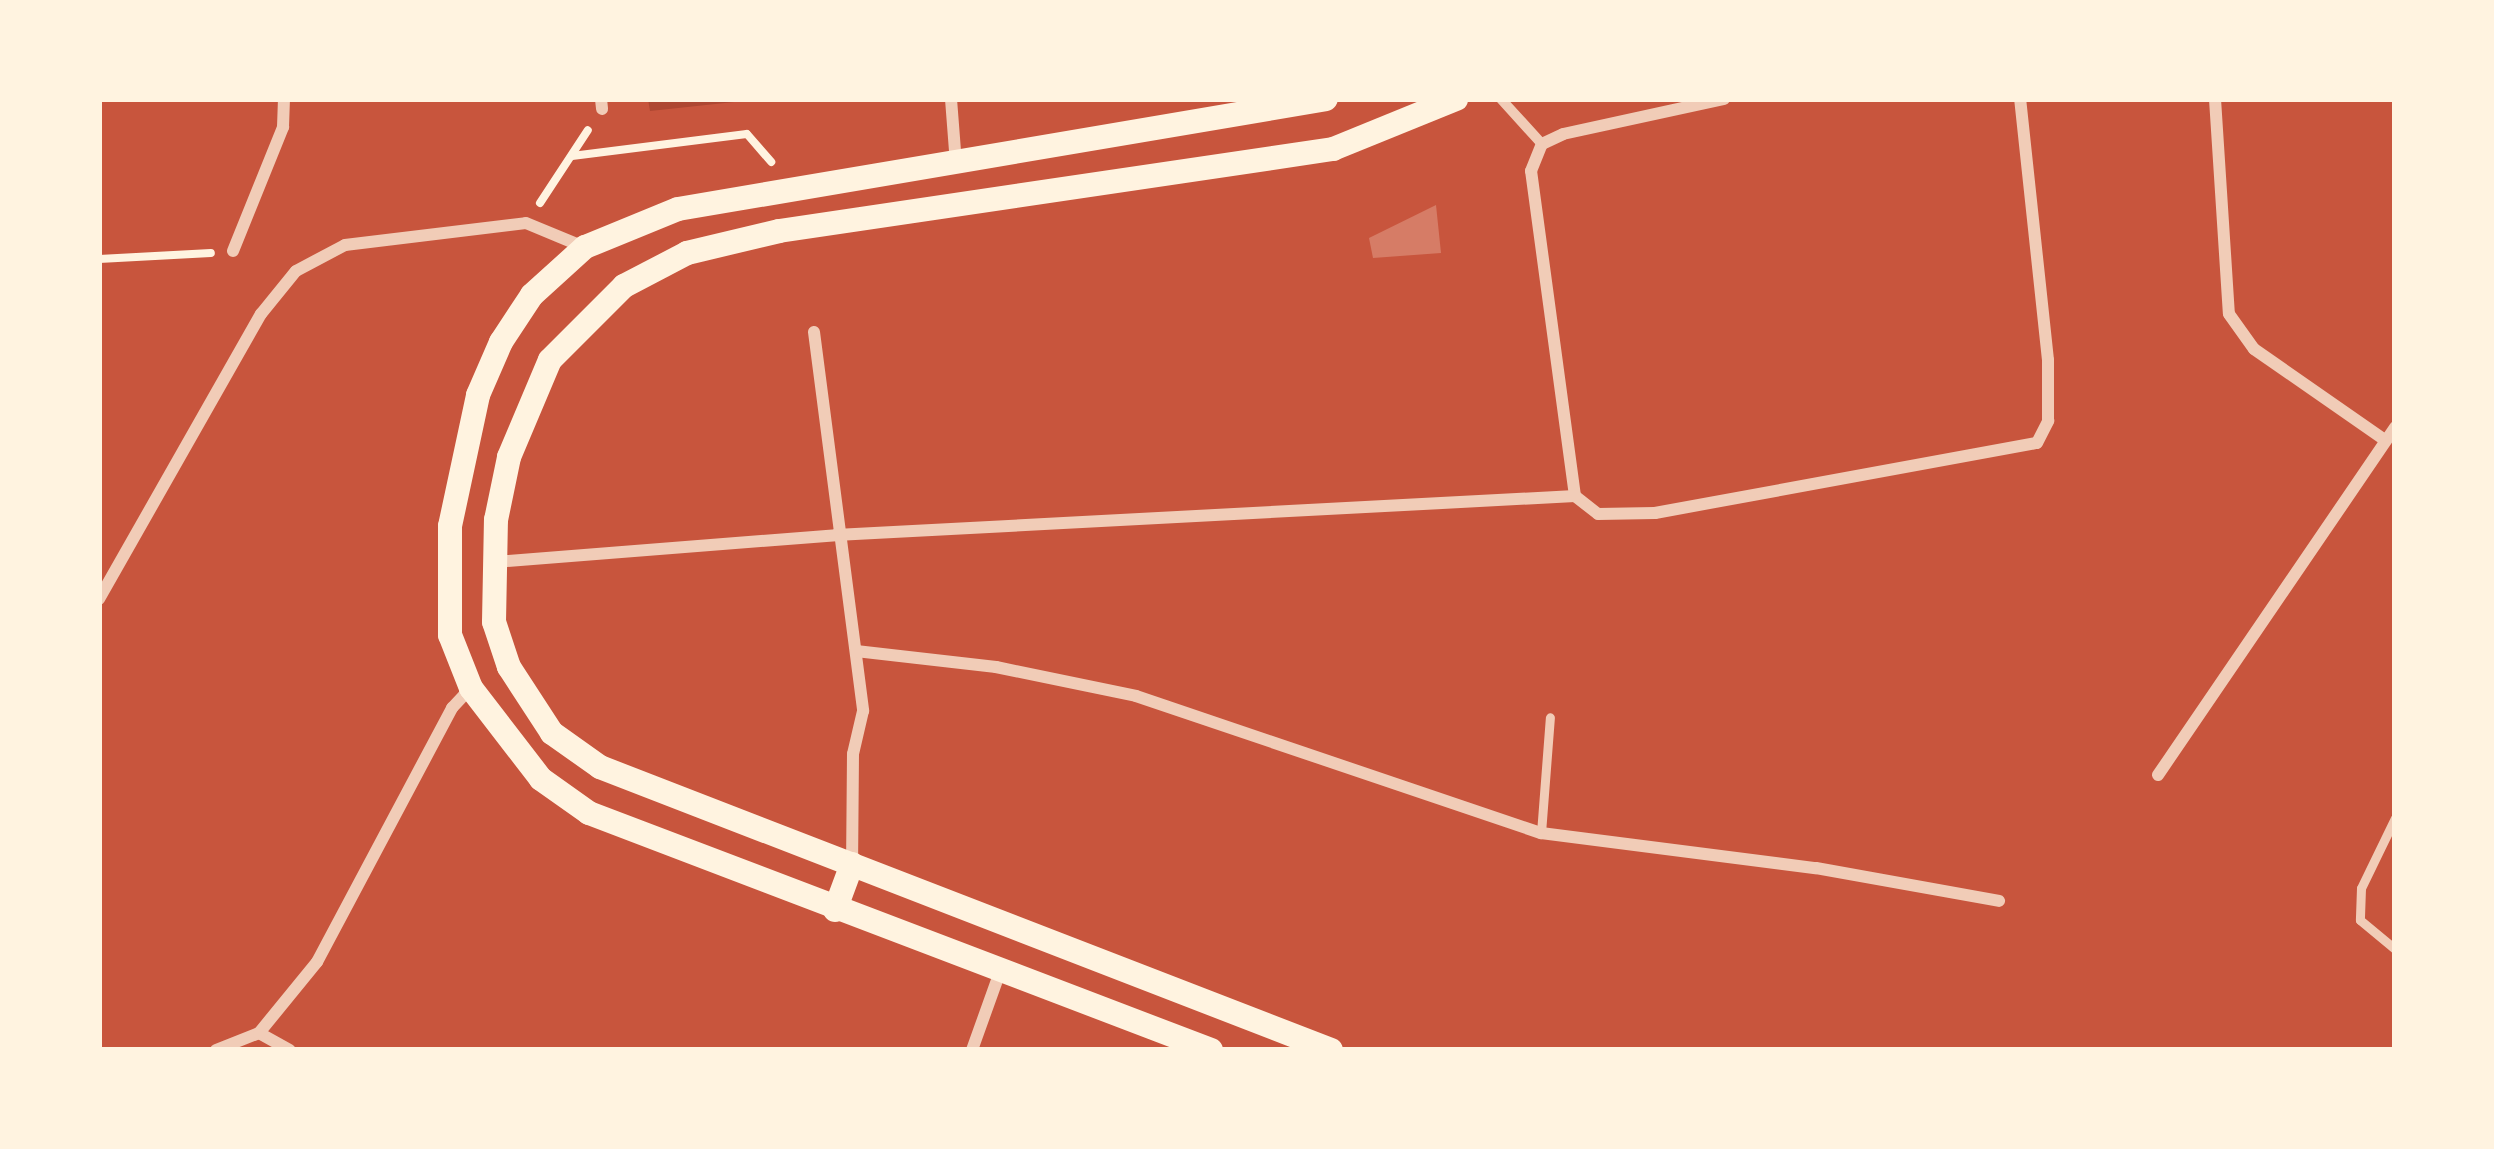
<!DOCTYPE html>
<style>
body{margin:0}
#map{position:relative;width:2494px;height:1149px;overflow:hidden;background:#c8553d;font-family:"Libre Baskerville",serif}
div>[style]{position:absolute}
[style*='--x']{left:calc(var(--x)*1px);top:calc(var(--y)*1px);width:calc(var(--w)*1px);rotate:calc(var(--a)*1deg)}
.green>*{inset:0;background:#ae4732}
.building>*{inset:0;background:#d67c66}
.path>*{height:8px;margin:-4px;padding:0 4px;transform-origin:4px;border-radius:4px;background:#fff3e0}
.service>*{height:9px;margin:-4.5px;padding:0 4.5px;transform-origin:4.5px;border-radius:4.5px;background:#f1ccb7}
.pedestrian>*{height:10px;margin:-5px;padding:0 5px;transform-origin:5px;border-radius:5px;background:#f1ccb7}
.minor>*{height:12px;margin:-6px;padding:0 6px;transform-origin:6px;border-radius:6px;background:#f1ccb7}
.secondary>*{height:24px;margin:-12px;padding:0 12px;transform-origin:12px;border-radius:12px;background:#fff3e0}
span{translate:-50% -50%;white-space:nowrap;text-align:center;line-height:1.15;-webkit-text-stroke:9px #fff3e0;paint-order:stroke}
.frame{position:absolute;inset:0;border:102px solid #fff3e0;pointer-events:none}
</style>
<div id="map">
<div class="green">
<i style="clip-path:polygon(648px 99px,762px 99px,650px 111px)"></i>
</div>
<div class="building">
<i style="clip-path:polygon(1436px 205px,1441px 253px,1373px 258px,1369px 238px)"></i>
</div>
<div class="path">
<i style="--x:572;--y:156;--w:176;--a:-7.2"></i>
<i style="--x:747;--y:134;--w:37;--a:49"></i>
<i style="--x:540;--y:203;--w:87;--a:-56.7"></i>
<i style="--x:99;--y:259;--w:112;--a:-3.1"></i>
</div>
<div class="service">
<i style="--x:2395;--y:818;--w:78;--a:115.9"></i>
<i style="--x:2361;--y:888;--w:32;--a:92"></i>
<i style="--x:2360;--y:920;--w:45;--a:39.6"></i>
<i style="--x:1541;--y:833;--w:116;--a:-85.6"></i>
</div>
<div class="pedestrian">
<i style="--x:1501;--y:99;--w:61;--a:47.7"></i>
</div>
<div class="minor">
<i style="--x:601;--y:99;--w:10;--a:84"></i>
<i style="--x:951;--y:99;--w:65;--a:85.6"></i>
<i style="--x:2215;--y:99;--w:215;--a:86.3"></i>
<i style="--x:2229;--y:314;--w:43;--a:54.5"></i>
<i style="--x:2254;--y:349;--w:160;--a:34.8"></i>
<i style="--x:233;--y:251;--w:134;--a:-68"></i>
<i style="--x:283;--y:127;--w:28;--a:-88"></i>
<i style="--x:814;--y:332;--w:382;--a:82.6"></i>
<i style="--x:863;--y:711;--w:44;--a:103.1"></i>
<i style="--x:853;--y:754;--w:110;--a:90.5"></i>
<i style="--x:1575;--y:496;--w:29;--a:38"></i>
<i style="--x:1598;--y:514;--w:57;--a:-1"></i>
<i style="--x:1655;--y:513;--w:388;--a:-10.4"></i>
<i style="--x:2037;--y:443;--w:25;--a:-63"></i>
<i style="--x:2048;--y:421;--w:61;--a:-90"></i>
<i style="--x:2048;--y:360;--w:262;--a:-96.1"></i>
<i style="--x:1575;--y:496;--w:328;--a:-97.7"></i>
<i style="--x:1531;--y:171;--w:29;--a:-68"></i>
<i style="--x:1542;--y:144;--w:23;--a:-25"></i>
<i style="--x:1563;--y:134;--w:165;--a:-12.3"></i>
<i style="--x:495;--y:562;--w:342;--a:-4.5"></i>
<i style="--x:836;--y:535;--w:740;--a:-3.02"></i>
<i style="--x:99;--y:599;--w:328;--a:-60.4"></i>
<i style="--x:261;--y:314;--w:55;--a:-50.9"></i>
<i style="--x:296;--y:271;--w:55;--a:-28"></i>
<i style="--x:345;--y:245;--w:182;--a:-6.9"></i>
<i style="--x:526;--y:223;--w:63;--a:22.5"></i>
<i style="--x:856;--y:651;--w:141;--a:6.5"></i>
<i style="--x:996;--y:667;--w:143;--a:11.7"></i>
<i style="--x:1136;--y:696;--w:428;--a:18.7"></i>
<i style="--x:1541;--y:833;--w:277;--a:7.3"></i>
<i style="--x:1816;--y:868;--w:186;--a:10.2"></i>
<i style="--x:2158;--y:775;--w:421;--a:-55.7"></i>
<i style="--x:259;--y:1033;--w:35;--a:29"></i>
<i style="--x:216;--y:1050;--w:46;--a:-21.6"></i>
<i style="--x:259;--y:1033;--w:92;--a:-50.8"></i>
<i style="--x:317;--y:962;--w:288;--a:-62"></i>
<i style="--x:452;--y:708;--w:26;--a:-47"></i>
<i style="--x:972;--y:1050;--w:83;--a:-70.3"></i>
</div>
<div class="secondary">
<i style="--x:835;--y:910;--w:49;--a:-69.7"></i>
<i style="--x:1211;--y:1050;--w:666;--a:-159.14"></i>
<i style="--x:589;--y:813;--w:59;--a:-144.7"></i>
<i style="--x:541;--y:779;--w:115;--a:-127.6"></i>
<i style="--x:471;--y:688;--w:57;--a:-111.6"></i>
<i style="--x:450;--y:635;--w:109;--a:-90"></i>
<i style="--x:450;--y:526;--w:134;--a:-77.9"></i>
<i style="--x:478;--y:395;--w:58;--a:-66.5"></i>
<i style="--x:501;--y:342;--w:56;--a:-56.6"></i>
<i style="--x:532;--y:295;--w:72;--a:-42.2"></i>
<i style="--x:585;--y:247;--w:100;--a:-22.2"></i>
<i style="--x:678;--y:209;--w:657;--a:-9.63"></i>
<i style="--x:1331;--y:1050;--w:784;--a:-158.84"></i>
<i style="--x:600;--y:767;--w:59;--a:-144.7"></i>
<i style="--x:552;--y:733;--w:79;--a:-123.1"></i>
<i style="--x:509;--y:667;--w:47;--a:-108.4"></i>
<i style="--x:494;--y:622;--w:102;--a:-88.9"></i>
<i style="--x:496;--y:520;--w:64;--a:-78.3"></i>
<i style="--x:509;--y:457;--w:105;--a:-67.1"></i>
<i style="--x:550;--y:360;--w:105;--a:-45"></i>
<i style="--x:624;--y:286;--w:71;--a:-27.6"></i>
<i style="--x:687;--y:253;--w:95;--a:-13.4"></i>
<i style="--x:779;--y:231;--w:560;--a:-8.42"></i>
<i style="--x:1333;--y:149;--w:133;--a:-22.1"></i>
</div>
<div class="frame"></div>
</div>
